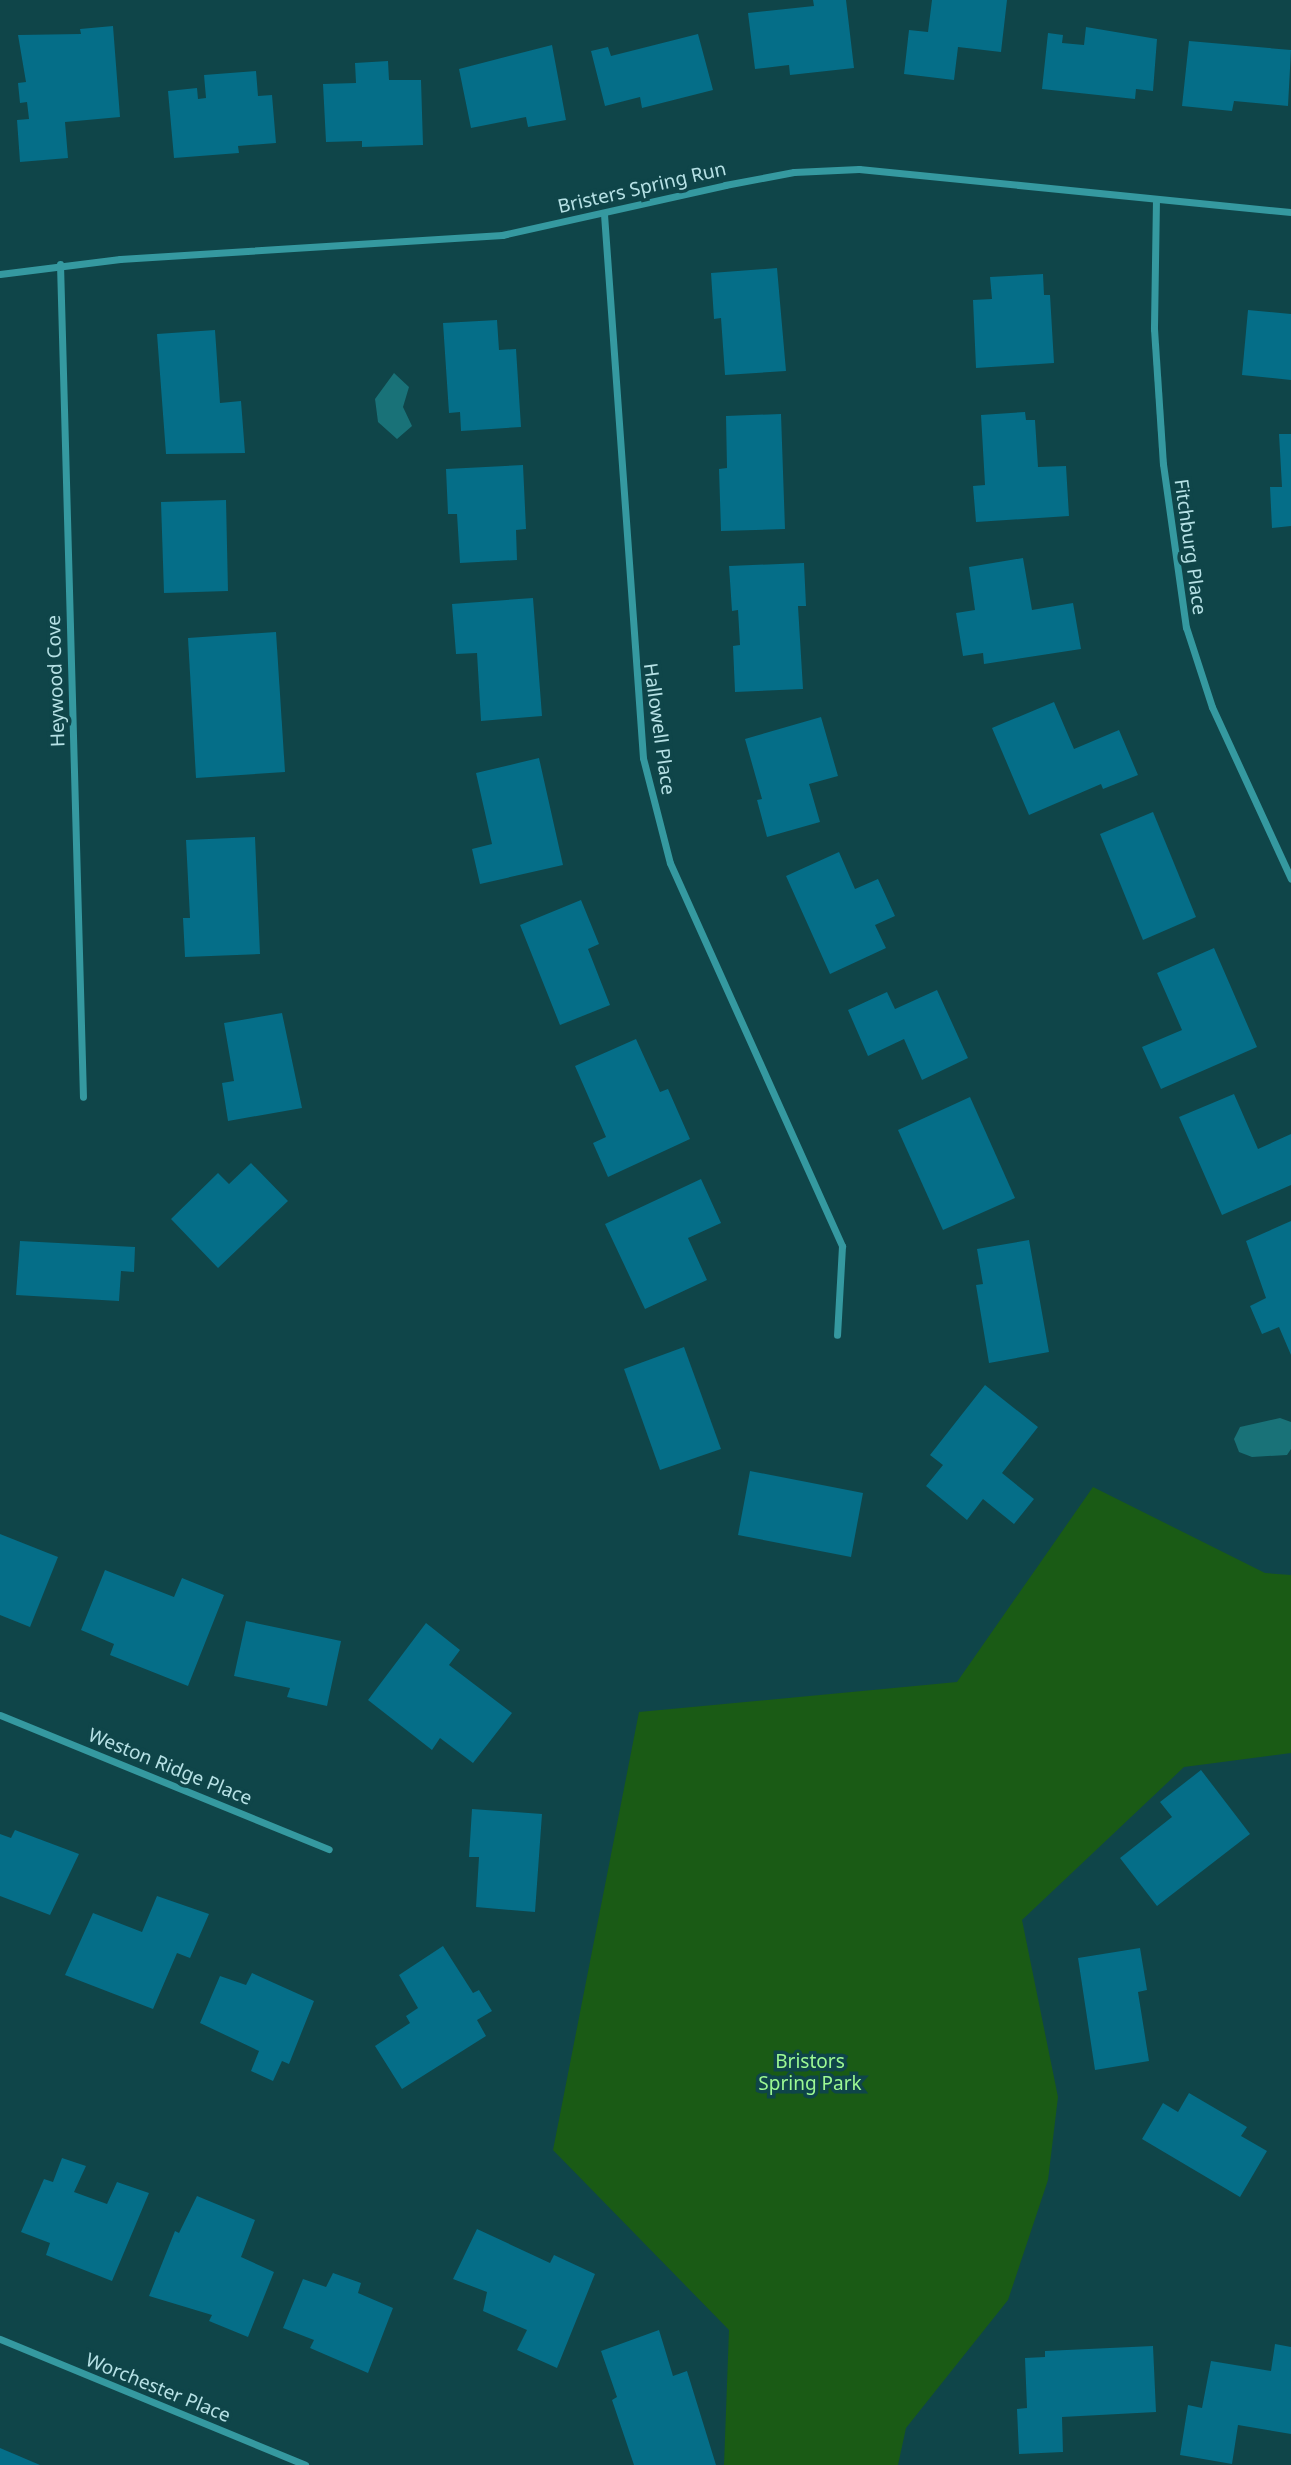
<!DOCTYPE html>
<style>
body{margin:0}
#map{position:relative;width:1291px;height:2465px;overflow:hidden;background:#0f4549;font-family:"Noto Sans",sans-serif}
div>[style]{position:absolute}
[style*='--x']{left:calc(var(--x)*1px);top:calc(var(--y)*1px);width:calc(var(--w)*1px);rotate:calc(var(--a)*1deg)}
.green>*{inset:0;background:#1a5b15}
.water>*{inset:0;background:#197278}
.building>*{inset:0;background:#056e88}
.minor>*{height:7px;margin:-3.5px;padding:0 3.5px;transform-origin:3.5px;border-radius:3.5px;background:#3599a0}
span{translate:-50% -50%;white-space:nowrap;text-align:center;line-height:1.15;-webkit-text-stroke:7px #0f4549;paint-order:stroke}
.street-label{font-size:19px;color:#b6e1e5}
.park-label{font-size:19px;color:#9cf893}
</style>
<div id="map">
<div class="green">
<i style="clip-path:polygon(1093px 1487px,1265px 1573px,1291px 1575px,1291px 1753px,1184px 1767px,1022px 1920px,1058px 2097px,1048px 2180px,1008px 2300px,906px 2428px,898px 2465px,724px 2465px,729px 2330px,553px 2150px,639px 1712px,957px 1682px)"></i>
</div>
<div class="water">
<i style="clip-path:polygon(394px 373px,409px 387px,403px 407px,412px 426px,397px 439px,378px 422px,375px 399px)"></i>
<i style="clip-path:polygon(1280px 1418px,1291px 1422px,1291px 1449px,1287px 1455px,1252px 1457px,1239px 1452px,1234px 1439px,1240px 1427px)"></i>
</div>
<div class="building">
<i style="clip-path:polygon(813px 0,846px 0,854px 68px,790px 75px,789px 65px,755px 69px,748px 13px,814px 6px)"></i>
<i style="clip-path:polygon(932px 0,1007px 0,1001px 52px,958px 47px,954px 80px,904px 74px,909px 30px,928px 32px)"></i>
<i style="clip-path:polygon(113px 26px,120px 117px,65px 122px,68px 158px,20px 162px,17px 120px,29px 119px,27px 102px,20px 103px,18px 83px,26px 82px,18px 35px,81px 34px,80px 29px)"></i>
<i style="clip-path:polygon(1086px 27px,1157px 39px,1153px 91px,1136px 89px,1135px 99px,1042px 89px,1048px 33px,1063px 35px,1062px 43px,1084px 45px)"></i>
<i style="clip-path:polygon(698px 34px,713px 90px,642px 108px,640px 97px,605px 106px,591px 51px,608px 47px,611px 56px)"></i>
<i style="clip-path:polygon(1189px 41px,1291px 50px,1288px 106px,1234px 101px,1232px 111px,1182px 106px)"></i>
<i style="clip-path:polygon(552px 45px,566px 120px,528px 127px,526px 117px,471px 128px,459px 69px)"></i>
<i style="clip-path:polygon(388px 61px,389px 80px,421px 80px,423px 145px,362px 147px,362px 141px,326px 142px,323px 84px,356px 83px,355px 63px)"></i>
<i style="clip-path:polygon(256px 71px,258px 96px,272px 95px,276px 143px,238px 146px,239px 153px,174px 158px,168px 91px,197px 88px,198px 99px,206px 98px,204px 75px)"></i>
<i style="clip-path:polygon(777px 268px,786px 371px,725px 375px,721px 318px,714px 319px,711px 273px)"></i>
<i style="clip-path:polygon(1043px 274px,1044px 295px,1050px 295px,1054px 363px,976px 368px,973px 300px,992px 299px,990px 277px)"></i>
<i style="clip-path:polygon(1248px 310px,1291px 314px,1291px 380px,1242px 375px)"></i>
<i style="clip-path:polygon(497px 320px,499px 350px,516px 349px,521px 427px,461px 431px,460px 412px,449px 413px,443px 323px)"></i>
<i style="clip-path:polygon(215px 330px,220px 403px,241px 401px,245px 453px,166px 454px,157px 334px)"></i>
<i style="clip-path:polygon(1025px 412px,1026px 420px,1035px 420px,1038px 467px,1066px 466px,1069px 516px,976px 522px,973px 486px,985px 485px,981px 415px)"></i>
<i style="clip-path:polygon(781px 414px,785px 529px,721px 531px,719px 469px,727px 468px,726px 416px)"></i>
<i style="clip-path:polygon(1279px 434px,1291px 434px,1291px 526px,1272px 528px,1270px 487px,1282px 487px)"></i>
<i style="clip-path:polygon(523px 465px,526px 529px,516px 530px,517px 560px,460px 563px,457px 514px,448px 514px,446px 469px)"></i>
<i style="clip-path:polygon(226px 500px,228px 591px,164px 593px,161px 502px)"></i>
<i style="clip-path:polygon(1023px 558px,1032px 610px,1073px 603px,1081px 649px,984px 664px,983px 653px,963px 656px,956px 613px,975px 610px,969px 567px)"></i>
<i style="clip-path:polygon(804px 563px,806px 606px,798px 606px,803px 689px,735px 692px,733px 646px,740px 645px,738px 610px,732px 611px,729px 566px)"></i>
<i style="clip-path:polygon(533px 598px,542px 716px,481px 721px,477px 653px,456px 654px,452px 604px)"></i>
<i style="clip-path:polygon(276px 632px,285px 772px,196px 778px,188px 638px)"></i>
<i style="clip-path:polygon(1054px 702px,1074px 749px,1119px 730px,1138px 775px,1103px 789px,1101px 784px,1029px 815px,992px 728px)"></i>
<i style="clip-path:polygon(821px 717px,838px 776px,809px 784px,820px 822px,767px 837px,757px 800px,762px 799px,745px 739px)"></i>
<i style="clip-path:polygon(539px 758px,563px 865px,480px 884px,472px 849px,492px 844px,476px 773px)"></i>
<i style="clip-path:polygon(1153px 812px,1196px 917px,1143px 940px,1100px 834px)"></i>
<i style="clip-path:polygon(255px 837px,260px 954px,185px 957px,183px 918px,190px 918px,186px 840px)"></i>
<i style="clip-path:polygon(839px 852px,855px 889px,878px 879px,895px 916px,875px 925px,886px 948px,830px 974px,786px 876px)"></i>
<i style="clip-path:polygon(581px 900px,599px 944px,588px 949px,610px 1005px,560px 1025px,520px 925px)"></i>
<i style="clip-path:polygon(1214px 948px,1257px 1047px,1161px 1089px,1142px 1047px,1182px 1030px,1157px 973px)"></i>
<i style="clip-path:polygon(937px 990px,968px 1058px,922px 1080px,904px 1039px,868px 1056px,848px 1010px,887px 992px,895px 1009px)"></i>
<i style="clip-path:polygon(282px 1013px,302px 1108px,228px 1121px,222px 1083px,234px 1081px,224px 1023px)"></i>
<i style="clip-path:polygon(636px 1039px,660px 1092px,668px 1089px,690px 1139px,608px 1177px,593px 1143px,606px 1137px,575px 1066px)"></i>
<i style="clip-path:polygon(1234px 1094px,1258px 1149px,1291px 1134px,1291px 1185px,1222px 1215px,1179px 1117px)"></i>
<i style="clip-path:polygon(970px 1097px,1015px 1198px,943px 1230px,898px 1130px)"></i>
<i style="clip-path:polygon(251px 1163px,288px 1201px,218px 1268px,171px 1219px,218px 1173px,229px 1184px)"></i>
<i style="clip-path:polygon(701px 1179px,721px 1223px,688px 1238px,707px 1280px,645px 1309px,605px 1224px)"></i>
<i style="clip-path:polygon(1291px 1221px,1291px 1355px,1279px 1327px,1262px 1334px,1250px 1306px,1266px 1298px,1246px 1241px)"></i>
<i style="clip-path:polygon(1029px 1240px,1049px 1352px,989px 1363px,976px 1285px,983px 1284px,977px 1249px)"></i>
<i style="clip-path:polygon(20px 1241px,135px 1247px,134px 1272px,121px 1271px,119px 1301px,16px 1295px)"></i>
<i style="clip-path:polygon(684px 1347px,721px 1449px,660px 1470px,624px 1369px)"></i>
<i style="clip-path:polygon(985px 1385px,1038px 1427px,1002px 1473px,1034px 1499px,1014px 1524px,983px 1499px,967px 1520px,926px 1486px,943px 1465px,930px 1455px)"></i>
<i style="clip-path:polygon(750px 1471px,863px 1493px,851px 1557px,738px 1535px)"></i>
<i style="clip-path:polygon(0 1534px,58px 1557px,30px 1627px,0 1615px)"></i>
<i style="clip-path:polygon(105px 1570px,174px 1597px,182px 1578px,224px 1595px,188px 1686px,110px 1655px,114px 1644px,81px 1630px)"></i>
<i style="clip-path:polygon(246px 1621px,341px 1641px,327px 1706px,287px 1697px,290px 1688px,234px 1676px)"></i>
<i style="clip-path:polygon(426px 1623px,460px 1650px,449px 1665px,512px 1713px,473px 1763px,440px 1738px,432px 1750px,368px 1700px)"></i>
<i style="clip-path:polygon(1201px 1770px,1250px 1834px,1157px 1906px,1120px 1858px,1172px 1817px,1160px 1802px)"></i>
<i style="clip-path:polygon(472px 1809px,542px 1814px,535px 1912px,476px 1907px,479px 1857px,469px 1857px)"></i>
<i style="clip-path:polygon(15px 1830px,79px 1854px,50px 1915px,0 1896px,0 1834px,11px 1838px)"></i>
<i style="clip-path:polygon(157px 1896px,209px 1914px,190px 1958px,177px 1953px,153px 2009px,65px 1975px,93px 1913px,142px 1932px)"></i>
<i style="clip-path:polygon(443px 1946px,473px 1993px,479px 1990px,492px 2011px,477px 2020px,486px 2036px,402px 2089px,375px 2046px,410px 2023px,406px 2016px,418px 2008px,399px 1975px)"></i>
<i style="clip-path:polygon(1140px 1948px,1147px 1990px,1138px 1992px,1149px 2061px,1095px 2070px,1078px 1958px)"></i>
<i style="clip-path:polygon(252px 1973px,314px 2001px,289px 2064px,282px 2061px,273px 2081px,251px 2071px,259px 2051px,200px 2023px,220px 1976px,246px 1985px)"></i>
<i style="clip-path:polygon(1189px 2093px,1247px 2127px,1241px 2136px,1267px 2151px,1240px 2197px,1142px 2139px,1163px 2103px,1178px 2112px)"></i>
<i style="clip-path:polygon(62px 2158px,86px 2166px,74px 2192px,107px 2204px,117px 2182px,149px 2193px,112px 2281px,46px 2255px,50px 2243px,21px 2232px,44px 2179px,53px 2182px)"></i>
<i style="clip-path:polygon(197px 2196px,255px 2220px,241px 2257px,274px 2272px,248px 2337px,209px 2321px,212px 2315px,149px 2296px,175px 2231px,179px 2233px)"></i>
<i style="clip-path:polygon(477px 2229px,550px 2263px,554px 2255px,595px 2274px,557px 2368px,517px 2350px,527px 2330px,483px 2311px,487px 2292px,453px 2279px)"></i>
<i style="clip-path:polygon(333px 2273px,361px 2283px,358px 2293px,393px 2308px,368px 2373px,310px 2348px,314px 2340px,283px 2328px,303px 2279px,326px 2287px)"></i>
<i style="clip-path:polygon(659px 2330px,673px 2376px,687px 2371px,716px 2465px,634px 2465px,612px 2400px,617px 2397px,601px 2351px)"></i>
<i style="clip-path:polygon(1275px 2344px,1291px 2347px,1291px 2434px,1238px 2425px,1232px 2464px,1180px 2455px,1188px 2405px,1202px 2408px,1211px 2361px,1271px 2371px)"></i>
<i style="clip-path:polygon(1153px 2346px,1156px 2412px,1062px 2417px,1063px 2452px,1019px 2454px,1017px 2409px,1027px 2408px,1025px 2358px,1045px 2357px,1045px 2351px)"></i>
<i style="clip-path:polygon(0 2448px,40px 2465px,0 2465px)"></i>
</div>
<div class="minor">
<i style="--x:1156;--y:199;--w:130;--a:90.9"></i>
<i style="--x:1154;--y:329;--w:135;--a:86.2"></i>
<i style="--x:1163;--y:464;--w:165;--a:82"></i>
<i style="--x:1186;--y:627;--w:84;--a:72"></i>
<i style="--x:1212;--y:707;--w:189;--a:65.3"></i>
<i style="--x:604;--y:214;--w:545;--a:85.9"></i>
<i style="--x:643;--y:758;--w:108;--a:75.6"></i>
<i style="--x:670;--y:863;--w:420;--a:65.8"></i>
<i style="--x:842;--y:1246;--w:89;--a:93.2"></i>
<i style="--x:60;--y:264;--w:833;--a:88.42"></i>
<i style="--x:0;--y:274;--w:121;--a:-7.1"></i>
<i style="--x:120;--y:259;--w:383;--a:-3.6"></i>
<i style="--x:502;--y:235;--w:229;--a:-12.6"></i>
<i style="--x:725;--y:185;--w:70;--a:-10.7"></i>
<i style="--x:794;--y:172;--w:65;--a:-2.6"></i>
<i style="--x:859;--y:169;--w:434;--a:5.7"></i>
<i style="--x:0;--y:1715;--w:355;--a:22.2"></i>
<i style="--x:0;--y:2339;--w:330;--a:22.4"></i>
</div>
<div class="street-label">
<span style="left:642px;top:188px;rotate:-13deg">Bristers Spring Run</span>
<span style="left:1190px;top:547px;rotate:82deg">Fitchburg Place</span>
<span style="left:56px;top:681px;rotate:-92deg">Heywood Cove</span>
<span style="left:659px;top:729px;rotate:82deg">Hallowell Place</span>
<span style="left:170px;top:1767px;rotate:22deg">Weston Ridge Place</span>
<span style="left:158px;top:2388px;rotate:22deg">Worchester Place</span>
</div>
<div class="park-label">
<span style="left:810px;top:2073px">Bristors<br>Spring Park</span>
</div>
</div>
